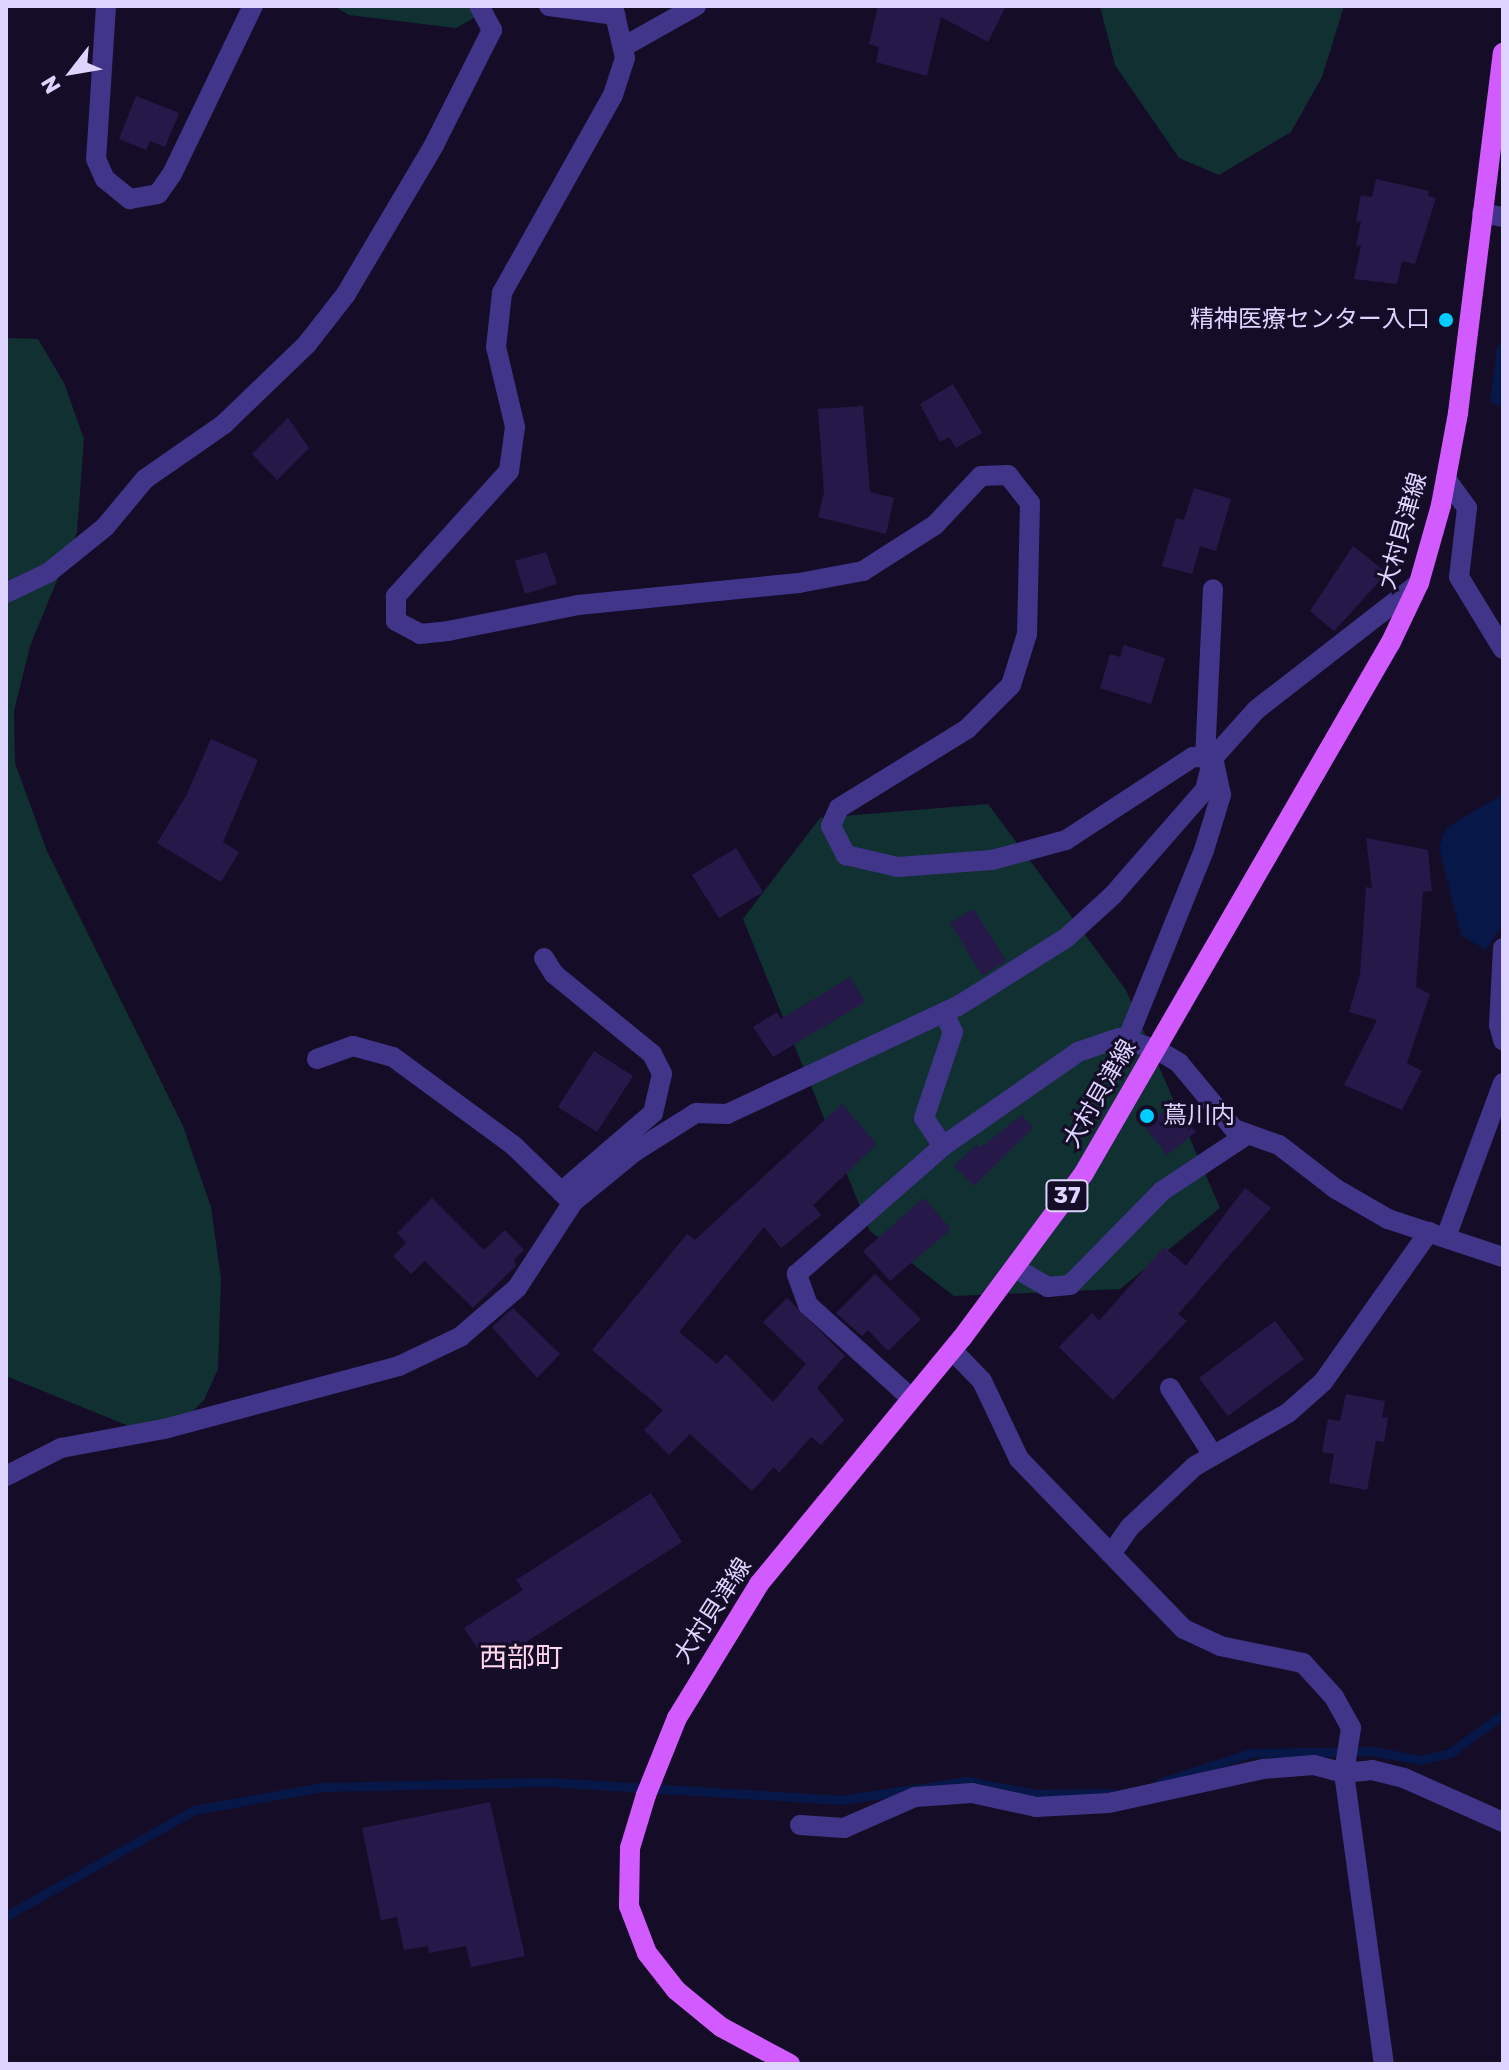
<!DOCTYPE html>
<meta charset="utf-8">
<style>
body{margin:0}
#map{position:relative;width:1509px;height:2070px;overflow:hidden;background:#150d28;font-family:Rubik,"Noto Sans JP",sans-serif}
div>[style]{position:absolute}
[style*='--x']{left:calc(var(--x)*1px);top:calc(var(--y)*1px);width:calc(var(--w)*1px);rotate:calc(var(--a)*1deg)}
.green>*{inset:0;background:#103032}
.water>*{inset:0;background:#061748}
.stream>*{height:9px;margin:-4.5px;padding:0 4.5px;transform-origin:4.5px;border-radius:4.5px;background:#061748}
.building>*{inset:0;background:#27184a}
.minor>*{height:20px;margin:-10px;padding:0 10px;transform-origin:10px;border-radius:10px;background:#41358a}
.major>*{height:20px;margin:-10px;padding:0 10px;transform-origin:10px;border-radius:10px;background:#d25bff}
.dots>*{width:22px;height:22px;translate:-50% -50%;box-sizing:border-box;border:4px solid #150d28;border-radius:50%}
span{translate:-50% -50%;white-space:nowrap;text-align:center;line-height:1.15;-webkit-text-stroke:6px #150d28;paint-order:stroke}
.shield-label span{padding:2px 6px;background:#150d28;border:2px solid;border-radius:6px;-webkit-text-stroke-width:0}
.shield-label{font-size:22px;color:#ddd4ff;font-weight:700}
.poi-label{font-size:24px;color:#ddd4ff}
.right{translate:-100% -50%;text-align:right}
.left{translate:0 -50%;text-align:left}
.street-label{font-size:24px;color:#ddd4ff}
.quarter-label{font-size:28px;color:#ffd6ec}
.frame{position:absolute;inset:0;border:8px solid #ddd4ff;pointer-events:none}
.north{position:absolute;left:32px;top:32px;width:80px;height:80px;-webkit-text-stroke:6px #150d28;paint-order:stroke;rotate:239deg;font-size:22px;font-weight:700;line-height:32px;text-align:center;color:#ddd4ff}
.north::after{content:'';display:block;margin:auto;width:28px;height:36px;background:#ddd4ff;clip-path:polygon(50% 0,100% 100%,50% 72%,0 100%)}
</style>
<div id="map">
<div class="green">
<i style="clip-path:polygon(334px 6px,495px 6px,456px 28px,349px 15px)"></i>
<i style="clip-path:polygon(1100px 6px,1344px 6px,1322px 77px,1291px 132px,1219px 175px,1179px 158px,1115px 65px)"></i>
<i style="clip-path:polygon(8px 338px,38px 339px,64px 383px,84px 439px,77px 532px,30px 646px,14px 711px,15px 763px,47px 851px,183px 1126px,211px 1207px,221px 1279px,218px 1369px,204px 1400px,163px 1440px,6px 1376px)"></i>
<i style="clip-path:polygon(988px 804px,1126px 990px,1220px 1208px,1120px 1289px,954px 1296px,870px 1231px,743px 919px,820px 818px)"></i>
</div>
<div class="water">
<i style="clip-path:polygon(1503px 342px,1503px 407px,1490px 402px,1497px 348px)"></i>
<i style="clip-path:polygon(1503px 794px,1503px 923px,1486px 950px,1461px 935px,1439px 847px,1446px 828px)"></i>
</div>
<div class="stream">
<i style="--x:1159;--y:1783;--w:97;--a:-18.1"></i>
<i style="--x:1251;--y:1753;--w:121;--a:-0.9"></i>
<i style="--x:1372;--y:1751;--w:49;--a:10.6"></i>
<i style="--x:1420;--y:1760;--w:31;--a:-13"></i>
<i style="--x:1450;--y:1753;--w:66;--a:-36.3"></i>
<i style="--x:6;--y:1916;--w:216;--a:-29.4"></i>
<i style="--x:194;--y:1810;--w:131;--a:-10.1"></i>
<i style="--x:323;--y:1787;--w:226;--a:-1.3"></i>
<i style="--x:549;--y:1782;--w:293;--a:3.5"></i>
<i style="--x:841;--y:1800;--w:127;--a:-8.6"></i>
<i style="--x:967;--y:1781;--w:70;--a:10.7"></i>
<i style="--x:1036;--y:1794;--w:77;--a:-0.7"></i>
</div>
<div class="building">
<i style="clip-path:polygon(878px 6px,1006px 6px,988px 42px,941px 17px,927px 76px,876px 62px,879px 47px,869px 44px)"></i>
<i style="clip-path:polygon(136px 96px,179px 113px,165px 147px,150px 141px,146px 150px,119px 139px)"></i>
<i style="clip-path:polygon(1376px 179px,1429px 191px,1428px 196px,1436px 198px,1415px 264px,1402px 261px,1397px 284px,1354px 279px,1361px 246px,1356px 245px,1361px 222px,1356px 221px,1361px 195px,1372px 197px)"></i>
<i style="clip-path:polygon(953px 384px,982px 433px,956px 448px,949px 437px,940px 442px,920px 404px)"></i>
<i style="clip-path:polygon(863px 406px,870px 492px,894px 498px,886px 534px,818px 517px,824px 492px,818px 409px)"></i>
<i style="clip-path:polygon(288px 418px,309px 448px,277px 480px,252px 454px)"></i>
<i style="clip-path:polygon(1194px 488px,1231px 499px,1216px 551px,1200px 546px,1192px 574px,1162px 566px,1176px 518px,1184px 520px)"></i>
<i style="clip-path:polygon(1353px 546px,1387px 573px,1334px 631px,1310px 611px)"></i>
<i style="clip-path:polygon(546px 552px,557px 584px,525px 594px,515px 561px)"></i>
<i style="clip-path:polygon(1124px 645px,1165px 658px,1151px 704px,1100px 688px,1110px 654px,1120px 657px)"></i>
<i style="clip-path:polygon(211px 739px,258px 760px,223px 842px,239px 852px,221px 882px,157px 843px,186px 796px)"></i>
<i style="clip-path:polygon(1366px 838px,1428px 850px,1432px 891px,1423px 892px,1416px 987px,1430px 994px,1407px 1063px,1422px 1071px,1402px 1110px,1344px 1085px,1377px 1020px,1349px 1012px,1360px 975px,1366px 887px,1372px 888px)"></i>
<i style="clip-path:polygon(736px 848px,763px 892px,719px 918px,692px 875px)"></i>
<i style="clip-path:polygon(974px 909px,1006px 961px,982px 975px,950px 923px)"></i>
<i style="clip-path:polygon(850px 977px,865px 1002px,773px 1057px,753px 1027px,777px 1012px,781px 1019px)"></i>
<i style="clip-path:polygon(594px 1051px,633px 1076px,597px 1132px,558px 1107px)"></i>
<i style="clip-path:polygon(842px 1104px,877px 1144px,813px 1205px,821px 1215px,781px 1248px,764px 1227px,679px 1332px,717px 1364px,726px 1354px,773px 1402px,806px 1364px,763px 1322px,787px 1298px,845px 1356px,817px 1388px,844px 1420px,821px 1445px,811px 1437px,779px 1473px,774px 1467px,752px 1491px,690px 1434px,669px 1455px,644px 1430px,663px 1410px,592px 1350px,687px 1234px,695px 1240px)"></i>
<i style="clip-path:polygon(1173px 1104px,1196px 1132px,1167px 1155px,1145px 1127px)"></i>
<i style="clip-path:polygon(1022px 1115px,1033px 1128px,974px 1186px,954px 1166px,977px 1144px,980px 1148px)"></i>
<i style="clip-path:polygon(1245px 1188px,1271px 1208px,1178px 1314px,1187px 1321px,1113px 1400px,1059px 1347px,1092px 1313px,1099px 1321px,1164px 1247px,1186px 1266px)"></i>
<i style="clip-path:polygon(432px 1198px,484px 1250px,505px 1230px,524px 1250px,514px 1259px,516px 1266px,473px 1308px,425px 1261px,411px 1274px,393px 1256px,406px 1243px,397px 1233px)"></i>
<i style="clip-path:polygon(924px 1198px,951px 1229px,890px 1281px,863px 1251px)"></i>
<i style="clip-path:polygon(875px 1274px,921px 1319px,888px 1351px,868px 1330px,862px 1336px,836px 1313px)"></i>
<i style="clip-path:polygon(513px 1308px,560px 1354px,537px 1378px,492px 1327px)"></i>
<i style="clip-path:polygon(1275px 1321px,1304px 1359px,1228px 1416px,1199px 1378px)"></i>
<i style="clip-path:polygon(1346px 1394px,1385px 1401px,1382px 1417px,1388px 1418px,1384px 1442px,1376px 1441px,1367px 1490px,1329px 1483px,1334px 1454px,1322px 1452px,1328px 1419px,1340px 1421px)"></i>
<i style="clip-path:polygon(651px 1493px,682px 1542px,489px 1666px,464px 1628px,523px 1590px,516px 1580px)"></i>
<i style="clip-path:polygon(490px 1802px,525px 1956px,471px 1967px,466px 1946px,429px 1953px,428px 1946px,404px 1950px,397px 1917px,381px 1920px,362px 1828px)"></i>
</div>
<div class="minor">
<i style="--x:106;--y:6;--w:153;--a:93.7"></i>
<i style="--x:96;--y:159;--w:22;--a:66"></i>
<i style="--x:105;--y:179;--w:32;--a:39"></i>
<i style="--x:130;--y:199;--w:28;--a:-10"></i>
<i style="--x:158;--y:194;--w:24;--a:-55"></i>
<i style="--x:172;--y:174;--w:187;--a:-64.3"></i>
<i style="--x:549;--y:6;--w:67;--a:7.8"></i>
<i style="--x:613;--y:6;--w:53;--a:77"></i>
<i style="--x:625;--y:58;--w:39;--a:108"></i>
<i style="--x:613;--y:95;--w:227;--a:119.3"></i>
<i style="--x:502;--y:293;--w:54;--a:96.3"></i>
<i style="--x:496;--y:347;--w:82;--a:76.6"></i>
<i style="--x:515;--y:427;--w:44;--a:97.8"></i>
<i style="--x:509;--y:471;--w:169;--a:132.1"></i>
<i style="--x:396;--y:596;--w:25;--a:90"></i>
<i style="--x:396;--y:621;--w:27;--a:28"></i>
<i style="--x:420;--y:634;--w:28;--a:-6"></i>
<i style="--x:448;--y:631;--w:133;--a:-11.3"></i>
<i style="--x:578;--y:605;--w:222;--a:-5.7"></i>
<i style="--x:799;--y:583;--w:65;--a:-10.6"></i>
<i style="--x:863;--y:571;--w:85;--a:-32.6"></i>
<i style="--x:935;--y:525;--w:67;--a:-46.8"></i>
<i style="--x:981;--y:476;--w:27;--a:-2"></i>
<i style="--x:1008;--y:475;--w:36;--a:52"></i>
<i style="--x:1030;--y:503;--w:131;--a:91.3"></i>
<i style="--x:1027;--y:634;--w:53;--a:107.4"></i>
<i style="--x:1011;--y:685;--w:62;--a:135"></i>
<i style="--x:967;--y:729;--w:150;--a:148.3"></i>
<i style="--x:839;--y:808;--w:20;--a:114"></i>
<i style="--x:831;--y:826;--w:33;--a:63"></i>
<i style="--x:846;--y:855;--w:53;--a:13"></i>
<i style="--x:898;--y:867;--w:94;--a:-4.3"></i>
<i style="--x:992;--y:860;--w:77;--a:-15.1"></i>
<i style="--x:1066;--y:840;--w:152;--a:-33.2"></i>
<i style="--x:1193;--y:757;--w:20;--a:3"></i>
<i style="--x:623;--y:47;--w:84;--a:-29.3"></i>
<i style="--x:1482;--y:213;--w:21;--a:11"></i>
<i style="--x:1446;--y:479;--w:36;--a:54"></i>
<i style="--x:1467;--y:508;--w:69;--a:96.6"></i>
<i style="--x:1459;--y:577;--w:84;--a:58.6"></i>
<i style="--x:6;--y:593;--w:47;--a:-25.5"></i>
<i style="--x:48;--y:573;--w:73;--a:-38.9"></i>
<i style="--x:105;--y:527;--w:62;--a:-50.2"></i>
<i style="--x:145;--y:479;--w:96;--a:-34.8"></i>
<i style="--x:224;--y:424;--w:115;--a:-43.9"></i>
<i style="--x:307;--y:344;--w:63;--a:-52"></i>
<i style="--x:346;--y:294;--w:173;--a:-59.4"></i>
<i style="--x:434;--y:145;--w:129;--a:-63.2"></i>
<i style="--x:492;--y:30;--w:27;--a:-118"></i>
<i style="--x:1205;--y:758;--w:169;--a:-87.3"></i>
<i style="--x:1503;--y:948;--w:77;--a:93"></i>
<i style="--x:1499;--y:1025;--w:16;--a:75"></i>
<i style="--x:544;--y:958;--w:19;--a:58"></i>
<i style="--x:554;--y:974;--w:127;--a:39.2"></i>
<i style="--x:652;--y:1054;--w:22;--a:63"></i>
<i style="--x:662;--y:1074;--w:40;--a:103"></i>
<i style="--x:653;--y:1113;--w:121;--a:139.3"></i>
<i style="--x:1127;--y:1040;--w:205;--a:-67.9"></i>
<i style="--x:1204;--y:850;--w:58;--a:-72.8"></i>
<i style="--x:1221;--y:795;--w:34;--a:-102"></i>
<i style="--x:317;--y:1059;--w:38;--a:-20"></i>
<i style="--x:353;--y:1046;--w:41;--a:15.4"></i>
<i style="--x:393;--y:1057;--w:150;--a:36.3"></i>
<i style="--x:514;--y:1146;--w:78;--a:44"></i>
<i style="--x:943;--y:1146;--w:34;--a:-124"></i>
<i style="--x:924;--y:1118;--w:91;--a:-71.4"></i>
<i style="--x:953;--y:1032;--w:21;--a:-115"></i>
<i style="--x:1446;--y:1237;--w:164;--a:-69.7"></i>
<i style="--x:1015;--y:1268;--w:38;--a:30"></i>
<i style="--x:1048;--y:1287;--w:22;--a:-5"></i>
<i style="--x:1070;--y:1285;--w:132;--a:-45.6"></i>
<i style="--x:1162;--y:1191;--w:103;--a:-33.5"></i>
<i style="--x:952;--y:1350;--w:43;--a:45.9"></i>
<i style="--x:982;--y:1381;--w:86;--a:64.6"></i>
<i style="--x:1019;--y:1459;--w:237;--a:45.9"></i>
<i style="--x:1184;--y:1629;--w:40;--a:25"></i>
<i style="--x:1220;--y:1646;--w:85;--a:11.6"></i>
<i style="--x:1303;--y:1663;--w:46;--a:47.6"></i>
<i style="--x:1334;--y:1697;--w:35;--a:61"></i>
<i style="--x:1351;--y:1728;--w:46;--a:98.8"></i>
<i style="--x:1344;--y:1773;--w:294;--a:82.2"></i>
<i style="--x:1170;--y:1388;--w:80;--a:57.3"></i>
<i style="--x:911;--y:1398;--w:139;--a:-137.9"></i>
<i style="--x:808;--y:1305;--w:33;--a:-110"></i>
<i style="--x:797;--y:1274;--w:194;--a:-41.2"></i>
<i style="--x:943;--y:1146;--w:165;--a:-34.8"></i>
<i style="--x:1078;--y:1052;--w:43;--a:-18.9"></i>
<i style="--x:1119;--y:1038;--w:39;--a:17"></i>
<i style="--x:1156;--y:1049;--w:27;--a:31"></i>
<i style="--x:1179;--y:1063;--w:86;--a:50.2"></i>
<i style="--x:1234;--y:1129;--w:48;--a:19.6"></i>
<i style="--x:1279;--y:1145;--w:72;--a:37.7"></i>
<i style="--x:1336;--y:1189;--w:60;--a:30"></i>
<i style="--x:1388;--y:1219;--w:121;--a:18.3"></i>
<i style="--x:6;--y:1476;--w:62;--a:-27"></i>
<i style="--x:61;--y:1448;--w:105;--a:-10.5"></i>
<i style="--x:164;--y:1429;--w:243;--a:-15"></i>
<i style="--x:399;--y:1366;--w:68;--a:-25.4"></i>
<i style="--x:460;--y:1337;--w:75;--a:-40.7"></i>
<i style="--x:517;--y:1288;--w:103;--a:-56.9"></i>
<i style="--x:573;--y:1202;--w:79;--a:-39.3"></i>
<i style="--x:634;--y:1152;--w:73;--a:-32.2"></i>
<i style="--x:696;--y:1113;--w:31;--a:2"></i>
<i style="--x:727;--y:1114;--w:255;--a:-25.1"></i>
<i style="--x:958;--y:1006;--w:128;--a:-32.2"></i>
<i style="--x:1066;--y:938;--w:64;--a:-42.5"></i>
<i style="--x:1113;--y:895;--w:140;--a:-48.8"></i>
<i style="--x:1205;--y:790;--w:33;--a:-76"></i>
<i style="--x:1213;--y:758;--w:64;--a:-48.1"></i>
<i style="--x:1256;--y:710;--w:207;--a:-37.9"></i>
<i style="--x:1111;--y:1554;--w:33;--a:-55"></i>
<i style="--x:1130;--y:1527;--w:89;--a:-43.2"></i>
<i style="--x:1195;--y:1466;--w:107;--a:-29.7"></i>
<i style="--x:1288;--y:1413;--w:47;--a:-41.5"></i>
<i style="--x:1323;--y:1382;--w:184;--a:-54.8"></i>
<i style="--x:800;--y:1825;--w:44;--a:3.9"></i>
<i style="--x:844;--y:1828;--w:77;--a:-23.6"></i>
<i style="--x:915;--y:1797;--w:57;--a:-4"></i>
<i style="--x:972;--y:1793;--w:66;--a:12.3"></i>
<i style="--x:1036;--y:1807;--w:73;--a:-3.1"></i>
<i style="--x:1109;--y:1803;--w:158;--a:-12.4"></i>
<i style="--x:1263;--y:1769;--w:51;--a:-4.5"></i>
<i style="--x:1314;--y:1765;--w:31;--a:15"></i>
<i style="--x:1344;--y:1773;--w:28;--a:-6"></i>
<i style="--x:1372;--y:1770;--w:33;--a:14"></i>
<i style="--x:1404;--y:1778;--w:108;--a:24"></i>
</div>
<div class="major">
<i style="--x:790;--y:2064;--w:78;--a:-151.8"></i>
<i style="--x:721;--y:2027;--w:58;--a:-140.6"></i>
<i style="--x:676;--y:1990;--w:47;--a:-128.1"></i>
<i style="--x:647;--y:1953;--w:50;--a:-111"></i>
<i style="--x:629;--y:1906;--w:58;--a:-89"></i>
<i style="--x:630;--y:1848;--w:55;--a:-73.2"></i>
<i style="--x:646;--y:1795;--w:83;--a:-68.1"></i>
<i style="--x:677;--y:1718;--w:157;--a:-58.5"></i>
<i style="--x:759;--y:1584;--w:319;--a:-50.5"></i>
<i style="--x:962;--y:1338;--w:205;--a:-53.5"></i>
<i style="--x:1084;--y:1173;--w:613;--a:-59.97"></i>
<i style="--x:1391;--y:642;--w:65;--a:-64.6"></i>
<i style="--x:1419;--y:583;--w:81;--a:-74.2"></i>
<i style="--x:1441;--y:505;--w:94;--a:-79.5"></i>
<i style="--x:1458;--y:413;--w:363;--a:-82.9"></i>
</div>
<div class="dots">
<i style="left:1446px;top:320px;background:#0cf"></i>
<i style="left:1147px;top:1116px;background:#0cf"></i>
</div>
<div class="shield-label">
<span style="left:1067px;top:1196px">37</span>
</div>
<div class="poi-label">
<span class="right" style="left:1430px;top:320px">精神医療センター入口</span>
<span class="left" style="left:1163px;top:1116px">蔦川内</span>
</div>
<div class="street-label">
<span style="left:1403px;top:531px;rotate:-74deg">大村貝津線</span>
<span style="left:1100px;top:1094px;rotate:-60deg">大村貝津線</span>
<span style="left:713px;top:1611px;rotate:-57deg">大村貝津線</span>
</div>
<div class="quarter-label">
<span style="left:521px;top:1658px">西部町</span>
</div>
<div class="frame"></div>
<div class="north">N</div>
</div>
